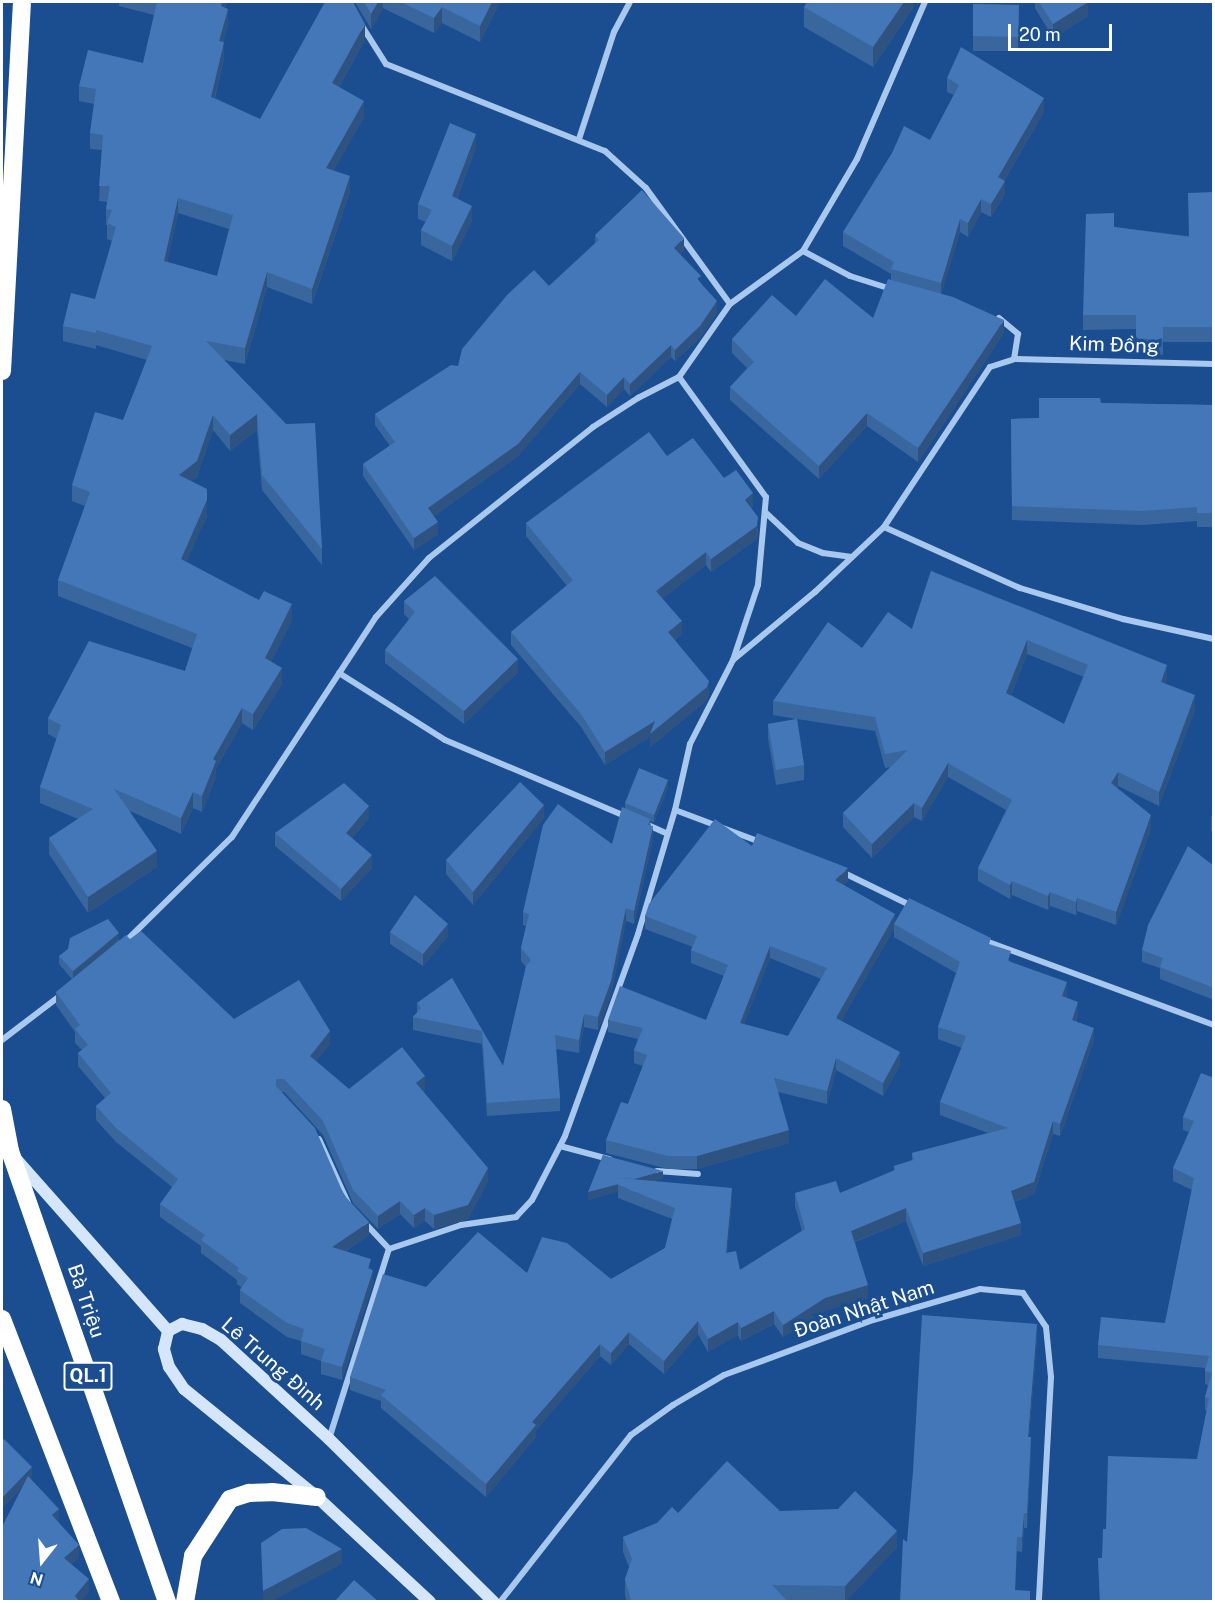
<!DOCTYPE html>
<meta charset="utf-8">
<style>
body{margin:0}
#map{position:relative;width:1215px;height:1603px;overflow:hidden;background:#1a4e90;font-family:"Public Sans",sans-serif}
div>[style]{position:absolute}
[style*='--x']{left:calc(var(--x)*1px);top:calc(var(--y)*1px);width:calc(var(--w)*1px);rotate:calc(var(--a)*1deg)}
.street>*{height:6px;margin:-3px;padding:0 3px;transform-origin:3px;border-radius:3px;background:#a9c8ee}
.secondary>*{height:12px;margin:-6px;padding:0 6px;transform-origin:6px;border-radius:6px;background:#d6e6fa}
.highway>*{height:18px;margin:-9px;padding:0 9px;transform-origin:9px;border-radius:9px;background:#fff}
.wall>*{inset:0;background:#3a669e}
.shaded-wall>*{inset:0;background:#2f5381}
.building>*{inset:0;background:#4377b8}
span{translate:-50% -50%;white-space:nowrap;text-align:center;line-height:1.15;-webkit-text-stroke:6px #1a4e90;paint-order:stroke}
.shield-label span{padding:2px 4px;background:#1a4e90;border:2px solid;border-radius:4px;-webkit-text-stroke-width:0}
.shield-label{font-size:18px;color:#fff;font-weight:700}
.street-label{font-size:20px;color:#fff}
.frame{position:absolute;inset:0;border:3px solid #fff;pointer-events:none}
.north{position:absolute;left:12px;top:1531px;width:60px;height:60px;-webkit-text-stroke:4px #1a4e90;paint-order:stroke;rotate:197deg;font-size:16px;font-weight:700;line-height:24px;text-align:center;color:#fff}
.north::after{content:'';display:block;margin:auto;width:21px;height:27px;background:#fff;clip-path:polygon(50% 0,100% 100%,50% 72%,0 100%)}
.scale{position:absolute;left:1008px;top:24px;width:104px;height:27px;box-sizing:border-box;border:3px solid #fff;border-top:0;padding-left:8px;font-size:18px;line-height:21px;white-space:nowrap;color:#fff;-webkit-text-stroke:4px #1a4e90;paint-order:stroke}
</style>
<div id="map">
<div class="street">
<i style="--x:362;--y:26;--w:45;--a:57.7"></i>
<i style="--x:386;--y:64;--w:236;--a:21.7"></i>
<i style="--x:605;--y:151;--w:55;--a:42.1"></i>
<i style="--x:646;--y:188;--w:143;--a:54.1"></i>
<i style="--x:579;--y:139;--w:113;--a:-71.9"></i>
<i style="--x:614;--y:32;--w:34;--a:-62"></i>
<i style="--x:803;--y:251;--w:53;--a:28"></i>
<i style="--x:850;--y:276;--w:43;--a:17.6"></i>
<i style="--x:999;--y:318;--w:25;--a:40"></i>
<i style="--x:1018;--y:334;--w:25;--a:99"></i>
<i style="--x:679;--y:377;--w:148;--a:54.1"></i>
<i style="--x:766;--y:497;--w:88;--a:95.2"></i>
<i style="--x:758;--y:585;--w:79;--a:108.4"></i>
<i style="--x:765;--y:512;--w:45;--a:43.2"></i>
<i style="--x:798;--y:543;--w:27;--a:22"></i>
<i style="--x:823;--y:553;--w:29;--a:8"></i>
<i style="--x:884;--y:527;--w:149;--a:24.2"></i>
<i style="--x:1020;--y:588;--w:108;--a:16.8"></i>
<i style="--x:1123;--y:619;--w:93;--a:12.4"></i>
<i style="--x:339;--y:673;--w:125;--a:32.3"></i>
<i style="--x:445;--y:740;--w:198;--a:22.9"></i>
<i style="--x:675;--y:810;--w:91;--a:20.6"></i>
<i style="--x:648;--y:825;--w:20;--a:24"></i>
<i style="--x:840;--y:871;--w:80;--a:25.9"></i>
<i style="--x:983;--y:940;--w:246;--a:20.2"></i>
<i style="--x:124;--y:943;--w:151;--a:-44.5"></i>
<i style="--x:232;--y:837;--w:263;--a:-56.8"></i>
<i style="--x:376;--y:617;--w:79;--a:-48.1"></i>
<i style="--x:429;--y:558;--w:210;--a:-38.6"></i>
<i style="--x:593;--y:427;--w:54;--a:-32.8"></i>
<i style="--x:638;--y:398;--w:46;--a:-27.1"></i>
<i style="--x:679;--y:377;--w:89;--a:-55.1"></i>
<i style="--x:730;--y:304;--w:90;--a:-36"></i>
<i style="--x:803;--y:251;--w:107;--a:-59.6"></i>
<i style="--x:857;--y:159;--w:171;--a:-66.6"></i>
<i style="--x:2;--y:1040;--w:74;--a:-37.3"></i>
<i style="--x:319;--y:1139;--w:70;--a:65.6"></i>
<i style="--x:560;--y:1146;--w:51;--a:14.9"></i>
<i style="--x:657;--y:1171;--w:41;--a:4.2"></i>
<i style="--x:364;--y:1222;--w:37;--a:47"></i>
<i style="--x:329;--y:1439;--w:199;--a:-72.5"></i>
<i style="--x:389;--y:1249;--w:76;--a:-18.4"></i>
<i style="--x:461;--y:1225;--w:56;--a:-8.3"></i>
<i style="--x:516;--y:1217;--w:23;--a:-47"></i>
<i style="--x:532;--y:1200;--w:72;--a:-62.7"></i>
<i style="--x:565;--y:1136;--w:215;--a:-70.1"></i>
<i style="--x:638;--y:934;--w:129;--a:-73.4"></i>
<i style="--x:675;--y:810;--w:68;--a:-77.2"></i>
<i style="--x:690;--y:744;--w:94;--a:-62.9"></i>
<i style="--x:733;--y:660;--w:107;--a:-39.7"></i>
<i style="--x:815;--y:592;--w:95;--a:-43.3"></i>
<i style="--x:884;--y:527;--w:192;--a:-56.5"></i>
<i style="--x:990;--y:367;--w:25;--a:-18"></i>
<i style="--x:1014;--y:359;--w:200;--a:1.4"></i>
<i style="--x:500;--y:1602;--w:212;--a:-51.9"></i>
<i style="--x:631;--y:1435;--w:52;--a:-35.5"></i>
<i style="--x:673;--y:1405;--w:59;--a:-30.5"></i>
<i style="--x:724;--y:1375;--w:159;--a:-20.3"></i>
<i style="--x:873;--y:1320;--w:111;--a:-16.2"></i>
<i style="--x:980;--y:1289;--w:43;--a:5.3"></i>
<i style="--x:1023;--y:1293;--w:41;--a:55.9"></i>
<i style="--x:1046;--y:1327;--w:50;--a:84.3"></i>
<i style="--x:1051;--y:1377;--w:225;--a:93.1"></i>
</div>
<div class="secondary">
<i style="--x:16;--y:1159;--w:230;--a:48.5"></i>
<i style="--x:430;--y:1602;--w:154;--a:-137.1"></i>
<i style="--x:317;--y:1497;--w:171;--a:-140.9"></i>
<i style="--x:184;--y:1389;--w:27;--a:-124"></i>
<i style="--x:169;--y:1367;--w:19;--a:-106"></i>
<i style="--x:164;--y:1349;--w:18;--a:-77"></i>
<i style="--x:168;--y:1331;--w:16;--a:-27"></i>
<i style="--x:182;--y:1324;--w:21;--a:14"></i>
<i style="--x:202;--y:1329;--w:22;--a:30"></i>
<i style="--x:221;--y:1340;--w:147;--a:42.5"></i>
<i style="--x:329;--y:1439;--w:232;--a:44.7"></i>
</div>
<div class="highway">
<i style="--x:2;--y:371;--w:370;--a:-86.9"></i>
<i style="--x:2;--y:1109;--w:43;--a:79.2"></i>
<i style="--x:10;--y:1151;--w:478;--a:70.8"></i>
<i style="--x:2;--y:1319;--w:303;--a:68.9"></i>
<i style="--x:185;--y:1602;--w:47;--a:-80.1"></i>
<i style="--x:193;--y:1556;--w:68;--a:-57"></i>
<i style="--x:230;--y:1499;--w:20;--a:-18"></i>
<i style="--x:249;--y:1493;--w:23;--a:-2"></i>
<i style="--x:272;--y:1492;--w:45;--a:6.3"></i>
</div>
<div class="wall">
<i style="clip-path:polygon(evenodd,119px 2px,227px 2px,225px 8px,228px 24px,223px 42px,224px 58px,215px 98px,260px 119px,365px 40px,339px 87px,364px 117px,333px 171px,350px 192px,312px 304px,267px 287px,245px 364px,224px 360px,286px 424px,322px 549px,322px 565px,262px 490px,257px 430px,230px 451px,213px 430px,197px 477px,191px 481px,207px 516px,186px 562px,292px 620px,271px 662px,282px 684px,253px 730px,242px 723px,216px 769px,216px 776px,202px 812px,193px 808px,181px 834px,130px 811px,157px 867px,88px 913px,49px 854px,49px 838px,78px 819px,40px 803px,40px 787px,57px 739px,48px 734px,48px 718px,185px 671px,192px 648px,58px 596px,58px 580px,85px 506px,72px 501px,72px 485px,123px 420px,147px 360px,96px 345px,96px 349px,63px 341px,63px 326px,95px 299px,112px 241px,107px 239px,107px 225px,106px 225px,106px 209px,107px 202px,99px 201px,102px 150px,90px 149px,90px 133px,94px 104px,79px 101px,79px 86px,143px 63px,154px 15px,119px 6px,119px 2px,178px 213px,229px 229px,217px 276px,167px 262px,178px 213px)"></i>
<i style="clip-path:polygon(355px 2px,500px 2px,480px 42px,442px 23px,434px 33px,383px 8px,371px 29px)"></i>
<i style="clip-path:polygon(801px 2px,913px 2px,913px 8px,873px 67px,804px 27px,804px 7px,806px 4px)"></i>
<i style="clip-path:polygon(1035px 2px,1088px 2px,1088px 16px,1053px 38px,1035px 8px)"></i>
<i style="clip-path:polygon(973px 4px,1019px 5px,1018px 51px,973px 51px)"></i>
<i style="clip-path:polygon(947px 78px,1044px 112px,1004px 181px,1005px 194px,991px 217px,981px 212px,968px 237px,960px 232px,941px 294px,1004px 333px,918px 462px,867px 426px,819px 479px,730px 400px,730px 387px,747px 368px,732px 353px,732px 339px,796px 316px,873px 318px,891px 280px,891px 274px,843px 246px,843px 232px,930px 140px,954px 95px,947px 92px)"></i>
<i style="clip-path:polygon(476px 148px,457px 198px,472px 221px,452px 261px,421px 245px,421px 230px,426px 222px,418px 219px,418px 204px)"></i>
<i style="clip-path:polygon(1214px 192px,1214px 342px,1163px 342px,1163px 355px,1136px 353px,1136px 329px,1083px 330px,1083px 315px,1114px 227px,1188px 236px)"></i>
<i style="clip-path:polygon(595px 235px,684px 250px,680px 254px,701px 283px,717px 313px,700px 338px,675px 361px,671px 357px,630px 396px,624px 389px,607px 407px,580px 384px,518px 456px,434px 516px,438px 534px,414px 550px,363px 476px,363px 464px,390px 446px,375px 425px,375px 414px,458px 366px,549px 286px,595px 243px)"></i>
<i style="clip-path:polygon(1101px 403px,1214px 405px,1214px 527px,1197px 527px,1197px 521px,1142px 525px,1012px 520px,1011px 419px,1039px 418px)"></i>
<i style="clip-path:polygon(667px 456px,724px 478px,753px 506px,751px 508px,758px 530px,757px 539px,711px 572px,706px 565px,662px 599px,682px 634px,675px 640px,709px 694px,707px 700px,650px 747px,650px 737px,605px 765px,581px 727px,511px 645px,511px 632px,567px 586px,526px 536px,526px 523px)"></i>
<i style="clip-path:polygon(evenodd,931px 571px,1167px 679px,1165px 684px,1195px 709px,1159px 806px,1118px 786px,1117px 788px,1151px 829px,1116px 925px,1077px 911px,1076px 915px,1050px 906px,1048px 910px,1012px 895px,1010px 899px,978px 881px,978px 868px,1006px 810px,948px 777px,922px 821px,914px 817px,872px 858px,843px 827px,843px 813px,891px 767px,885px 768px,875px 731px,797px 719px,804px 765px,804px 780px,776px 785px,768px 738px,768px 724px,796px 719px,773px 715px,773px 701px,862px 648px,912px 629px,931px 571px,1027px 654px,1084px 677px,1064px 724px,1011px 695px,1027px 654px)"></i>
<i style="clip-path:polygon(404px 601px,518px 672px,464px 724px,385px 663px,385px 650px,409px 619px,404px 614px)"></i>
<i style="clip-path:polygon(668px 787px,654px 822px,650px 821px,653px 839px,634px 924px,626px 921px,611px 994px,598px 1030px,584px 1027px,579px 1053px,556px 1049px,560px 1098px,560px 1111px,487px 1116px,482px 1044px,413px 1030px,413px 1017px,417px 1013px,417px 1003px,452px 978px,503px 1066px,526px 967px,521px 961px,521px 948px,526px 926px,523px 925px,523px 912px,612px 844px,625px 809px,625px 803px)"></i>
<i style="clip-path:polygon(1214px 811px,1214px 832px,1211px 831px,1211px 817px)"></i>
<i style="clip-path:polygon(369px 818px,352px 838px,372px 868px,341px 901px,275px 846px,275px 833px)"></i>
<i style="clip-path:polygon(544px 818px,473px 905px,446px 874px,446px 860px)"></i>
<i style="clip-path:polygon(evenodd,752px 846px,848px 881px,843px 885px,895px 922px,991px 945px,1011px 962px,1067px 995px,1066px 998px,1078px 1015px,1076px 1022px,1094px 1040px,1060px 1136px,1053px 1134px,1034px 1194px,1014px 1202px,1021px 1235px,923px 1266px,906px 1221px,855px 1242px,868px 1298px,825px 1311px,783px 1337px,774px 1324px,741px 1341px,738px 1335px,708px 1352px,698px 1334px,664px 1374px,629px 1344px,611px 1365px,600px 1356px,536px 1430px,536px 1437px,486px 1497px,381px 1408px,381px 1401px,350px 1390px,350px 1377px,426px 1287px,527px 1273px,611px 1279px,665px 1248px,672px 1219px,618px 1198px,618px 1191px,588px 1200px,603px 1155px,663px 1178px,654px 1181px,732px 1201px,727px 1252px,740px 1270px,802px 1231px,795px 1206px,795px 1193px,840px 1193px,894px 1171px,894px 1166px,912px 1160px,912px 1153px,988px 1133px,940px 1115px,940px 1102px,962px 1048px,938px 1039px,938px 1027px,956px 973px,894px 937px,894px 929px,841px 1021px,900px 1065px,883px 1096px,836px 1070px,827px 1104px,778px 1092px,789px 1143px,697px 1169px,668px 1169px,606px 1153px,606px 1140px,628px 1104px,643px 1066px,634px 1063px,634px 1050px,638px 1039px,608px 1032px,608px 1020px,706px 1020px,724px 976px,691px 963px,691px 950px,693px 947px,645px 929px,645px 916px,752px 846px,770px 958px,821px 979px,788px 1036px,744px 1024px,770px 958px)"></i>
<i style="clip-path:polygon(1214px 866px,1214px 1000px,1160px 979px,1160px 968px,1142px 962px,1142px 950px)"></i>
<i style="clip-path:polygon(390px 932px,448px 936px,423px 966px,390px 944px)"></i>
<i style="clip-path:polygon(130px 939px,234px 1019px,330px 1044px,316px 1061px,349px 1089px,425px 1089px,423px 1091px,488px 1181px,468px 1219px,434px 1229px,425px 1221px,414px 1228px,400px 1214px,378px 1229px,353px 1203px,323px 1135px,284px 1092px,282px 1092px,369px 1235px,346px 1251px,371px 1269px,373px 1283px,342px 1380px,321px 1374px,321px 1361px,301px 1354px,301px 1341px,287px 1337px,240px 1303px,240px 1290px,241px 1287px,237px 1284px,237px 1280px,201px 1253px,201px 1246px,160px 1217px,160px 1204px,172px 1187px,116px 1142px,96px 1120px,96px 1106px,105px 1098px,78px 1066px,78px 1053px,82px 1050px,75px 1043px,75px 1032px,56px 1005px,56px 992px,72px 979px,59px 964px,59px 956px,119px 940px)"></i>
<i style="clip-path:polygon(1214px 1078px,1214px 1602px,1100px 1602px,1098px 1558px,1102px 1558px,1106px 1529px,1197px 1459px,1207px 1411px,1205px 1410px,1205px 1397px,1208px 1385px,1205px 1384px,1205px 1368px,1098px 1358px,1098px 1345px,1165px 1323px,1192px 1190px,1173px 1181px,1173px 1168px,1189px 1132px,1183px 1130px,1183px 1117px)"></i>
<i style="clip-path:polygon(1037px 1339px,1029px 1437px,1031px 1452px,1027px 1528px,1024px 1528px,1022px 1552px,1017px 1551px,1015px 1590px,1030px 1602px,907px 1542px)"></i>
<i style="clip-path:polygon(780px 1511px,897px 1547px,845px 1602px,627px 1602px,625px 1595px,625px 1579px,629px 1567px,623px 1552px,623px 1537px,657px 1523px,678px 1513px)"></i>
</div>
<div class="shaded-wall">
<i style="clip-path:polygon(222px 2px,227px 2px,221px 22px,221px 6px)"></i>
<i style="clip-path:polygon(378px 2px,383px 2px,383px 8px,371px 29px,371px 14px)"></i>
<i style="clip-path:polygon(492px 2px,500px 2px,480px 42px,480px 26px)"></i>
<i style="clip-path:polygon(904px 2px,913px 2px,913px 8px,873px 67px,873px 47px)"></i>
<i style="clip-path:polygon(1088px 2px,1088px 16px,1053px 38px,1053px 24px)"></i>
<i style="clip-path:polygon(442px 7px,442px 23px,434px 33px,434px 18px)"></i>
<i style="clip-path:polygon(228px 9px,228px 24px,219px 57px,219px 41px)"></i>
<i style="clip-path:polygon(365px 24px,365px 40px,332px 99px,332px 83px)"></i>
<i style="clip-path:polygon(224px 42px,224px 58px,211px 112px,211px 97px)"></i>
<i style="clip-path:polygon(1044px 98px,1044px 112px,998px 191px,998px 177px)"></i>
<i style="clip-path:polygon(364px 101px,364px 117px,326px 184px,326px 168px)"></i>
<i style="clip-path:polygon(476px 134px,476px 148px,452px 210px,452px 196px)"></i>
<i style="clip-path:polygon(350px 176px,350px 192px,312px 304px,312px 289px)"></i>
<i style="clip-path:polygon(1005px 181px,1005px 194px,991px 217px,991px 204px)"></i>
<i style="clip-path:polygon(178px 198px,178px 213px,164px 276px,164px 261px)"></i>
<i style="clip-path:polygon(981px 199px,981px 212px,968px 237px,968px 223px)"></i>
<i style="clip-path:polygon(472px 206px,472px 221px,452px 261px,452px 246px)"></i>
<i style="clip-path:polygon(960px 219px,960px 232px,941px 296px,941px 283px)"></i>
<i style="clip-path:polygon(684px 238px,684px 250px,674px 260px,674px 248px)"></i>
<i style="clip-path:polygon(267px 272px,267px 287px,245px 364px,245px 348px)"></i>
<i style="clip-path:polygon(717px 301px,717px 313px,700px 338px,675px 361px,675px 350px)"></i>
<i style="clip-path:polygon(1004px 320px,1004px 333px,918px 462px,918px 448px)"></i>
<i style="clip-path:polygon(671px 345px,671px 357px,630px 396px,630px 384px)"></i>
<i style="clip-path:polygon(580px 372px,580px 384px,518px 456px,428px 520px,428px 508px)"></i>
<i style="clip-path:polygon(624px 377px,624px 389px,607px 407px,607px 395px)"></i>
<i style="clip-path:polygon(867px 413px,867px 426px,819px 479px,819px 466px)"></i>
<i style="clip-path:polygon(257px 414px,257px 430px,230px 451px,230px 435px)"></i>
<i style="clip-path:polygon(213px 415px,213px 430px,197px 477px,179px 491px,179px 475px)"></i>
<i style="clip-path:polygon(753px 493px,753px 506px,745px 513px,745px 500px)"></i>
<i style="clip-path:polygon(207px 500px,207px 516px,181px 575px,181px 559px)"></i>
<i style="clip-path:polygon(758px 517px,757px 539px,711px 572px,711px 559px)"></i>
<i style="clip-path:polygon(438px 522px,438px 534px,414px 550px,414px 538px)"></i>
<i style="clip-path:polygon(706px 552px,706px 565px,656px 604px,656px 591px)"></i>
<i style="clip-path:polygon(292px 604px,292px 620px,265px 674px,265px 658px)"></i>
<i style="clip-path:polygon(682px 621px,682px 634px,668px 645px,668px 632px)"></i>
<i style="clip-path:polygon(1027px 640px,1027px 654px,1006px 707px,1006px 693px)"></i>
<i style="clip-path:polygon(518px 659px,518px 672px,464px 724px,464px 711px)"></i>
<i style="clip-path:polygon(1167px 665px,1167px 679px,1161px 696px,1161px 682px)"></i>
<i style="clip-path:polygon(282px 668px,282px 684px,253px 730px,253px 714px)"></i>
<i style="clip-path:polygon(709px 681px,709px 694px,707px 700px,650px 747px,650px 737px,605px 765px,605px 752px)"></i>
<i style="clip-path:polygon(1195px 695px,1195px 709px,1159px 806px,1159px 792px)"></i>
<i style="clip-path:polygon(242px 708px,242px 723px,216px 769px,216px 776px,202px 812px,202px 796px,213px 759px)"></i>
<i style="clip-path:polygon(948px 763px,948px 777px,922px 821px,922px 808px)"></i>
<i style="clip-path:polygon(1118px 772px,1118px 786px,1111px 797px,1111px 783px)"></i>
<i style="clip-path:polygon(668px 780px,668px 787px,654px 822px,654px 815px)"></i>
<i style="clip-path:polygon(193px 792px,193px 808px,181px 834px,181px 818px)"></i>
<i style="clip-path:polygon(914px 803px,914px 817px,872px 858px,872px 844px)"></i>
<i style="clip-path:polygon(544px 805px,544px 818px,473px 905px,473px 892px)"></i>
<i style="clip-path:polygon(369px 806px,369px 818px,346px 845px,346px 833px)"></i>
<i style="clip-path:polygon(1151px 815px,1151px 829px,1116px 925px,1116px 912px)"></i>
<i style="clip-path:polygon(653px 826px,653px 839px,634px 924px,634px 911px)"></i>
<i style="clip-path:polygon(157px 851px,157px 867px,88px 913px,88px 897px)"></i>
<i style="clip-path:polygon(372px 855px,372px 868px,341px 901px,341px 889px)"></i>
<i style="clip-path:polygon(848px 868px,848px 881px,835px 893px,835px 880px)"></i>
<i style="clip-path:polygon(1012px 881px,1012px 895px,1010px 899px,1010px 885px)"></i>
<i style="clip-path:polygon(1050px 892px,1050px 906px,1048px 910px,1048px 896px)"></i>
<i style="clip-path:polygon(1077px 898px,1077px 911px,1076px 915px,1076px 902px)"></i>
<i style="clip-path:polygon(626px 908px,626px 921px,611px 994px,598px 1030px,598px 1017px)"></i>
<i style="clip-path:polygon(895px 914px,895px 924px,894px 924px,894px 929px,836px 1030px,836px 1018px)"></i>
<i style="clip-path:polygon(448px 924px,448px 936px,423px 966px,423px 954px)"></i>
<i style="clip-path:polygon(119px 933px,119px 940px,73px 979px,73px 971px)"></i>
<i style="clip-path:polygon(770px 946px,770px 958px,740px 1035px,740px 1023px)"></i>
<i style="clip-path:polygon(1067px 982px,1067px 995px,1062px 1009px,1062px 996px)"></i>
<i style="clip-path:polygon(1078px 1002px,1078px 1015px,1072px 1033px,1072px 1020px)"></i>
<i style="clip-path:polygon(584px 1014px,584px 1027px,579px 1053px,579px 1040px)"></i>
<i style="clip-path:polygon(1094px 1028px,1094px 1040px,1060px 1136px,1060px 1124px)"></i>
<i style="clip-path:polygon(330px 1031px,330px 1044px,310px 1069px,310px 1056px)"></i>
<i style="clip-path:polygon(900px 1052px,900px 1065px,883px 1096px,883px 1083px)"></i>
<i style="clip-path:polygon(836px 1058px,836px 1070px,827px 1104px,827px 1091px)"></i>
<i style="clip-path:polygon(425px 1076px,425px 1089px,416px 1097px,416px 1083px)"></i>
<i style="clip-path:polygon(1053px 1121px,1053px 1134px,1034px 1194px,1011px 1203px,1011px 1191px)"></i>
<i style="clip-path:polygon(789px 1130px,789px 1143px,697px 1169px,697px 1156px)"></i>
<i style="clip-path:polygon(488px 1168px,488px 1181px,468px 1219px,434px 1229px,434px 1215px)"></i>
<i style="clip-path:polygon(663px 1171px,663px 1178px,627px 1189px,618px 1185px,618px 1191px,588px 1200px,588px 1192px)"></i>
<i style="clip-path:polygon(732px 1188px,732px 1201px,726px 1266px,726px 1253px)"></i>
<i style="clip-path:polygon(400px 1201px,400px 1214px,378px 1229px,378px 1216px)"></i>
<i style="clip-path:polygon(425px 1208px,425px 1221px,414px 1228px,414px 1215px)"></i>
<i style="clip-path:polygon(906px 1208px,906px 1221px,851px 1243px,851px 1231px)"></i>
<i style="clip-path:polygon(369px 1222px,369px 1235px,332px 1260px,332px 1247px)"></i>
<i style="clip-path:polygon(1021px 1223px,1021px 1235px,923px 1266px,923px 1253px)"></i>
<i style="clip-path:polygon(373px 1270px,373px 1283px,342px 1380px,342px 1367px)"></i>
<i style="clip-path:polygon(868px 1285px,868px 1298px,825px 1311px,783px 1337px,783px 1325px,825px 1298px)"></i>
<i style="clip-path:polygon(774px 1311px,774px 1324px,741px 1341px,741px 1328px)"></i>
<i style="clip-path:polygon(698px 1321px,698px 1334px,664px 1374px,664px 1361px)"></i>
<i style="clip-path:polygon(738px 1322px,738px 1335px,708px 1352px,708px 1339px)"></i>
<i style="clip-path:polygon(1037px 1324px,1037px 1339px,1028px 1452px,1028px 1437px)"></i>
<i style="clip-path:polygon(629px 1332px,629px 1344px,611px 1365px,611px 1353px)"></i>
<i style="clip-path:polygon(600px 1344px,600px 1356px,536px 1430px,536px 1437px,486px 1497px,486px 1484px,532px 1422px)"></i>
<i style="clip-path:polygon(1031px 1437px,1031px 1452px,1027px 1528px,1027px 1513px)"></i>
<i style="clip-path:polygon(32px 1467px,32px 1478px,2px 1509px,2px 1498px)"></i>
<i style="clip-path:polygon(59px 1509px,59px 1522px,52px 1528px,52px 1515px)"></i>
<i style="clip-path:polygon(1024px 1513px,1024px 1528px,1022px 1552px,1022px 1537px)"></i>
<i style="clip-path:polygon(897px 1531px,897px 1547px,845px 1602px,845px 1586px)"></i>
<i style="clip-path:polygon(1017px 1537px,1017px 1551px,1015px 1602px,1015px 1590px)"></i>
<i style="clip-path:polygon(79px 1545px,79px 1558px,64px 1571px,64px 1558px)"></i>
<i style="clip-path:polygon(342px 1549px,342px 1564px,270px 1602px,263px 1602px,263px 1591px)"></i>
<i style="clip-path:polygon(89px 1579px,89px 1592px,81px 1602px,75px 1602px,75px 1596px)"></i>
</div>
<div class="building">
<i style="clip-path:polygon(evenodd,157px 2px,222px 2px,221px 6px,228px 9px,219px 41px,224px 42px,211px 97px,260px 119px,325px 2px,353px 2px,365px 24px,332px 83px,364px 101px,326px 168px,350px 176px,312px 289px,267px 272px,245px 348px,206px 341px,286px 424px,315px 423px,322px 549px,262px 475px,257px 414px,230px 435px,213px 415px,197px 461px,179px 475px,207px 489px,207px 500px,181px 559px,259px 600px,264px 591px,292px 604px,265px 658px,282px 668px,253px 714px,242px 708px,213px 759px,216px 761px,202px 796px,193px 792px,181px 818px,114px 789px,157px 851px,88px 897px,49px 838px,93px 809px,40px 787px,61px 725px,48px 718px,89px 641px,185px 671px,197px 634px,58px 580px,90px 492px,72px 485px,95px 412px,123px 420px,152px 346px,96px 330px,96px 333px,63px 326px,71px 293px,95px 299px,116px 227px,107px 223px,112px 210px,106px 209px,110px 186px,99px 186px,103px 135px,90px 133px,96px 89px,79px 86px,88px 50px,143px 63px,157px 2px,178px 198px,233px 215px,217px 276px,164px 261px,178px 198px)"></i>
<i style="clip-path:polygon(364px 2px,378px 2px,371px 14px)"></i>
<i style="clip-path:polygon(401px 2px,492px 2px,480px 26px,442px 7px,434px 18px)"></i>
<i style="clip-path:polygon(808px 2px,904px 2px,873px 47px,804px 7px)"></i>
<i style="clip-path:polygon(1039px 2px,1088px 2px,1053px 24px)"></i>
<i style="clip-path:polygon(973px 4px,1019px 5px,1018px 37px,973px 36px)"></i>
<i style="clip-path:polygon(961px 47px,1044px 98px,998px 177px,1005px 181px,991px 204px,981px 199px,968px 223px,960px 219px,941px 283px,891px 269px,894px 262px,843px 232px,892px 153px,904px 126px,930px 140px,959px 85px,947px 78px)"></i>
<i style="clip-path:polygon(450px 123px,476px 134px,452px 196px,472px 206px,452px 246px,421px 230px,432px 210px,418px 204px)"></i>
<i style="clip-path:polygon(642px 190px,684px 238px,674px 248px,701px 276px,697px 279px,717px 301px,700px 326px,675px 350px,671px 345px,630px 384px,624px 377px,607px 395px,580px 372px,518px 444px,428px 508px,438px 522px,414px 538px,363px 464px,395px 442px,375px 414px,451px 365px,458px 366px,462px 349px,508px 294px,534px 270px,549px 286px,599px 240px,595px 235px)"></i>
<i style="clip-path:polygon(1214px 192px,1214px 327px,1163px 327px,1163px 340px,1136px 338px,1136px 315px,1083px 315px,1086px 214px,1114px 213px,1114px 227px,1189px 237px,1188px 193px)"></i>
<i style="clip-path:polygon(825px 279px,873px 318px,888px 279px,953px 297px,1004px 320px,918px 448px,867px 413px,819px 466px,730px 387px,754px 362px,732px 339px,772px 295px,796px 316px)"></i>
<i style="clip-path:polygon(1039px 398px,1100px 398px,1101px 403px,1214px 405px,1214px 513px,1197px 513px,1197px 507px,1142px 511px,1012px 506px,1011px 419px,1039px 418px)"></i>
<i style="clip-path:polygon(649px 432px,667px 456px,693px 438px,724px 478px,736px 470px,753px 493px,745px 500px,758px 517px,757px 526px,711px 559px,706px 552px,656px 591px,682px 621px,668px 632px,709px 681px,707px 687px,650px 734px,655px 721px,605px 752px,581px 714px,511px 632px,573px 580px,526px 523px)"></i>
<i style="clip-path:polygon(evenodd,931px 571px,1167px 665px,1161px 682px,1195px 695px,1159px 792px,1118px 772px,1111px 783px,1151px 815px,1116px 912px,1077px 898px,1076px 902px,1050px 892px,1048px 896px,1012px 881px,1010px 885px,978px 868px,1012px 800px,948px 763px,922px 808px,914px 803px,872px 844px,843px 813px,908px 750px,885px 754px,875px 717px,773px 701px,828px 622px,862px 648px,888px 612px,912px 629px,931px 571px,1027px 640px,1088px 665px,1064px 724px,1006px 693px,1027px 640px)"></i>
<i style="clip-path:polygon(435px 576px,518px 659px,464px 711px,385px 650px,415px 612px,404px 601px)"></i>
<i style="clip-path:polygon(797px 719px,804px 765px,776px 770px,768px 724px)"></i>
<i style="clip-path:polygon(639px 768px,668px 780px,654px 815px,625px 803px)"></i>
<i style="clip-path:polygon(520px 782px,544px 805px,473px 892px,446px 860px)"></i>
<i style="clip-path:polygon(344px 783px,369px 806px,346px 833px,372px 855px,341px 889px,275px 833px)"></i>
<i style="clip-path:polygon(558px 804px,612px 844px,622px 807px,650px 819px,648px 825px,653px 826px,634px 911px,626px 908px,611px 981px,598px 1017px,584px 1014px,579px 1040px,555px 1035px,560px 1098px,487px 1103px,482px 1031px,413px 1017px,421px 1008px,417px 1003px,452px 978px,503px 1066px,526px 966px,531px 960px,521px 948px,529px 914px,523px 912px,543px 825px)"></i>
<i style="clip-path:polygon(evenodd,715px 819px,752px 846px,757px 833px,848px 868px,835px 880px,895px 914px,836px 1018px,900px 1052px,883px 1083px,836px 1058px,827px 1091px,774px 1078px,789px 1130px,697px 1156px,668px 1156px,606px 1140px,621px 1102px,628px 1104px,647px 1055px,634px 1050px,643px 1028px,608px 1020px,620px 986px,706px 1020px,728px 965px,691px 950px,697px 936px,645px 916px,649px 904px,715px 819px,770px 946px,827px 968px,788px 1036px,740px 1023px,770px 946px)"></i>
<i style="clip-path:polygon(1188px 846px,1214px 866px,1214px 988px,1160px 967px,1163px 958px,1142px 950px,1148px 925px)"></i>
<i style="clip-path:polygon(415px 895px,448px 924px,423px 954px,390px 932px)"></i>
<i style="clip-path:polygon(909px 898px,991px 938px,989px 944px,1011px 951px,1008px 961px,1067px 982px,1062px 996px,1078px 1002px,1072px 1020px,1094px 1028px,1060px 1124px,1053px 1121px,1034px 1182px,1011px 1191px,1021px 1223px,923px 1253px,906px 1208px,851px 1231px,868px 1285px,825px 1298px,783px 1325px,774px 1311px,741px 1328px,738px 1322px,708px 1339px,698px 1321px,664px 1361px,629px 1332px,611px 1353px,600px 1344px,532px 1422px,536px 1425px,486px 1484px,381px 1395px,386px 1390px,350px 1377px,383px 1274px,426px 1287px,478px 1232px,527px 1273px,542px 1237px,567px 1243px,611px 1279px,665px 1248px,675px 1208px,618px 1185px,620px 1178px,732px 1188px,726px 1253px,736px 1251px,740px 1270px,805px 1229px,795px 1193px,836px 1181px,840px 1193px,895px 1170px,894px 1166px,914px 1160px,912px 1153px,1008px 1128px,940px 1102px,966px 1036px,938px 1027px,960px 962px,894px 924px)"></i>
<i style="clip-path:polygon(108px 919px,119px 933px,73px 971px,59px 956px,68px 949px,70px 938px)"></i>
<i style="clip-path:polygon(141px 931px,234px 1019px,299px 980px,330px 1031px,310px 1056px,349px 1089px,402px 1047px,425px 1076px,416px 1083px,488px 1168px,468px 1205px,434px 1215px,425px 1208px,414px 1215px,400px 1201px,378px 1216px,353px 1190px,323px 1121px,284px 1079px,276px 1079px,276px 1086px,315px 1128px,344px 1195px,369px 1222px,332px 1247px,371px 1259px,368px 1269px,373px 1270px,342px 1367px,321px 1361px,325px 1349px,301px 1341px,304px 1329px,287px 1323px,240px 1290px,248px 1278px,237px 1271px,239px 1268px,201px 1240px,205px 1235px,160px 1204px,178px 1179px,116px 1128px,96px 1106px,111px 1093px,78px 1053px,88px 1045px,75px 1029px,80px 1025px,56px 992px,126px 935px,130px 939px)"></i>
<i style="clip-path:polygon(1201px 1073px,1214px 1078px,1214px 1602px,1100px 1602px,1098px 1558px,1102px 1558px,1103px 1529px,1106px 1529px,1108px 1456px,1197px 1459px,1209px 1398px,1205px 1397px,1212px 1373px,1205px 1371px,1209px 1356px,1098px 1345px,1101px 1317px,1165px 1323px,1194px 1178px,1173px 1168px,1194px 1121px,1183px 1117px)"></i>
<i style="clip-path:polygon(603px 1155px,663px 1171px,634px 1179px,620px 1178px,619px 1184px,588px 1192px)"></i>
<i style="clip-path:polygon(922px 1315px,1037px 1324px,1028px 1437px,1031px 1437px,1027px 1513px,1024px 1513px,1022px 1537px,1017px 1537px,1015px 1590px,1030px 1591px,1030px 1602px,900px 1602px,903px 1539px,907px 1542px,913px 1471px)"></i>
<i style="clip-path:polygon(4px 1439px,32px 1467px,2px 1498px,2px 1441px)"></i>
<i style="clip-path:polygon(727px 1461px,780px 1511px,838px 1509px,855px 1491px,897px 1531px,845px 1586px,772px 1585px,788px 1602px,633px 1602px,631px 1600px,625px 1579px,632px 1559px,623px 1537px,657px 1523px,672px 1507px,678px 1513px)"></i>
<i style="clip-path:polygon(28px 1476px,59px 1509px,52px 1515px,79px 1545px,64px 1558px,89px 1579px,75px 1596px,80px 1602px,2px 1602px,2px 1527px)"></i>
<i style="clip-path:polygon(306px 1528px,342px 1549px,263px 1591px,261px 1543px,282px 1529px)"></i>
<i style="clip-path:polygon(354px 1580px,379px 1602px,334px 1602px)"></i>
</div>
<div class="shield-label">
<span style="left:88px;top:1376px">QL.1</span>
</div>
<div class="street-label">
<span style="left:1114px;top:345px;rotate:2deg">Kim Đồng</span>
<span style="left:86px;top:1301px;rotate:71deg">Bà Triệu</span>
<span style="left:864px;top:1309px;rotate:-18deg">Đoàn Nhật Nam</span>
<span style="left:273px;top:1364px;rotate:41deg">Lê Trung Đình</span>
</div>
<div class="frame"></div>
<div class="north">N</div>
<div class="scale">20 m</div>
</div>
